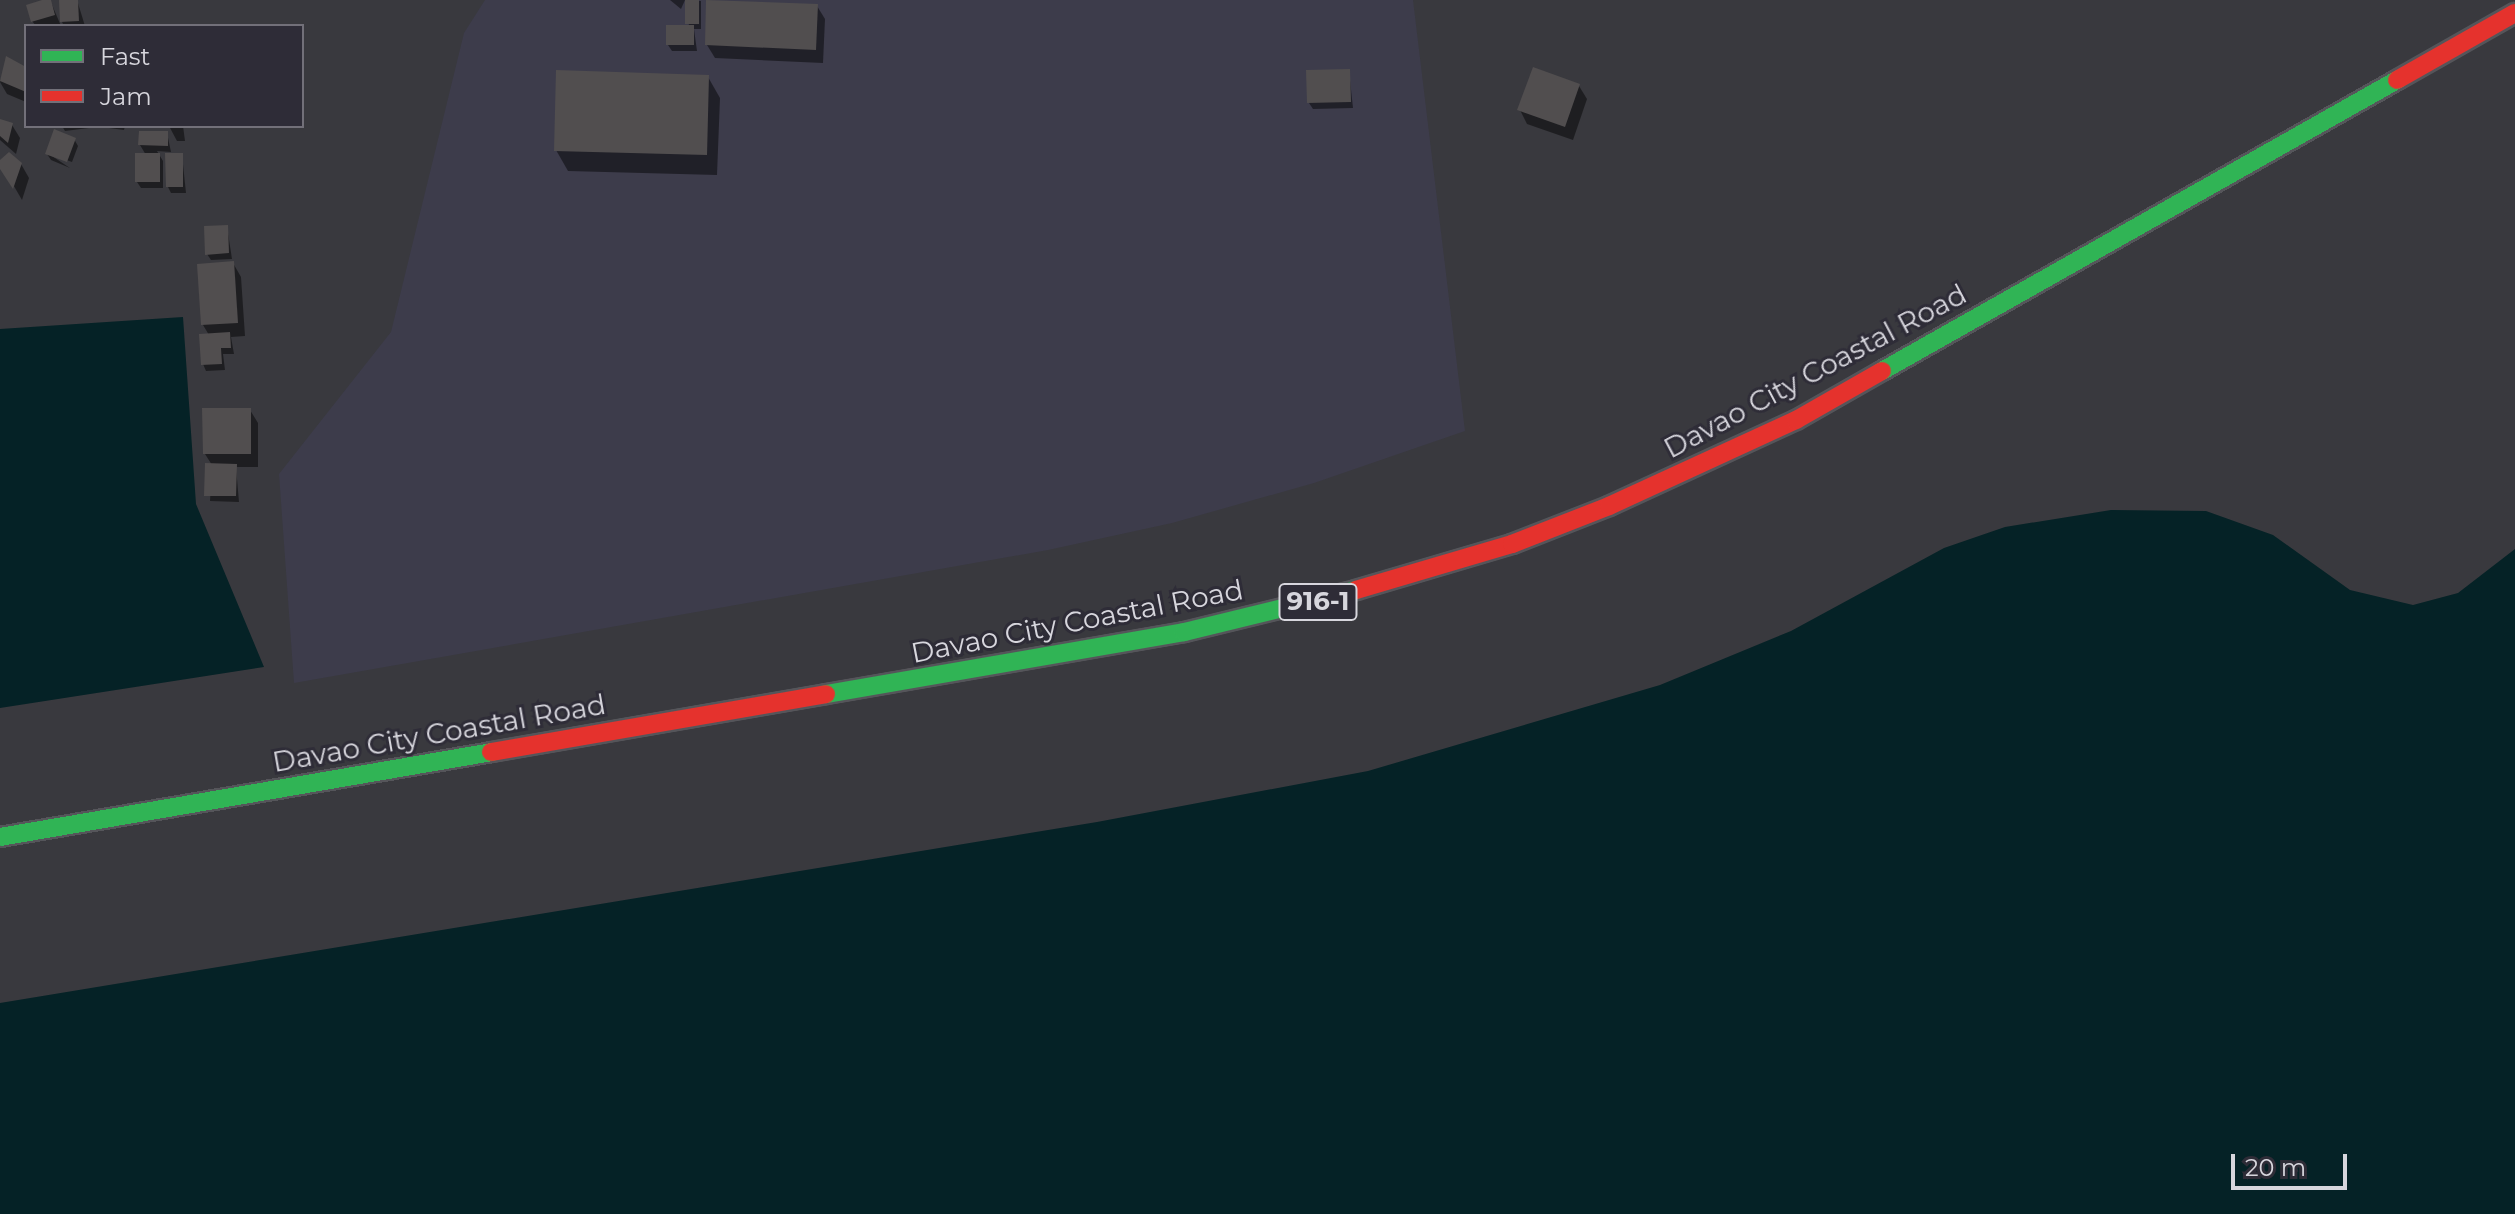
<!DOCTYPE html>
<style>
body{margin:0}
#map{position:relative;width:2515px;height:1214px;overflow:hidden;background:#39393e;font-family:Montserrat,sans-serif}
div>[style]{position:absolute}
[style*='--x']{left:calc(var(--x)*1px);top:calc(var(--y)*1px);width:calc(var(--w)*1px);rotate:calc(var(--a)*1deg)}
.built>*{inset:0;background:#3d3c4b}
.water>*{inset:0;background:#052226}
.shadow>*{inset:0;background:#0007}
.building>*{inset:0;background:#514e4f}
.roads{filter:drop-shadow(2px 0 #55555a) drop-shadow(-2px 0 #55555a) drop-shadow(0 2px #55555a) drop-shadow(0 -2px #55555a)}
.fast>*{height:18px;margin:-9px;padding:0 9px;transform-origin:9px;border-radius:9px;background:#30b455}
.jam>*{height:18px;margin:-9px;padding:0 9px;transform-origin:9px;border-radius:9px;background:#e5322d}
span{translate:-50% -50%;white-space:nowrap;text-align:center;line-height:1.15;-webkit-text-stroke:6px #2e2c37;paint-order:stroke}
.shield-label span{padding:2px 6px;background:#2e2c37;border:2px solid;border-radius:6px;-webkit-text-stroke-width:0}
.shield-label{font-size:26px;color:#d7d6dd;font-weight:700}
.street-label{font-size:28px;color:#d7d6dd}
.legend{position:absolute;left:24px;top:24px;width:280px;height:104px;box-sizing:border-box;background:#2e2c37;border:2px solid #727079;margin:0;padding:10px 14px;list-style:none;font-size:24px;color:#d7d6dd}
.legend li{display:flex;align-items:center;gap:16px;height:40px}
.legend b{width:40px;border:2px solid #727079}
.scale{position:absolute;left:2231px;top:1154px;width:116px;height:36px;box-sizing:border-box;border:4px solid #d7d6dd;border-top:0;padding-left:10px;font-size:24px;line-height:28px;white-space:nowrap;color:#d7d6dd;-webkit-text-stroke:6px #2e2c37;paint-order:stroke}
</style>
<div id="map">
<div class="built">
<i style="clip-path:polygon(485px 0,1413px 0,1465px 431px,1314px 483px,1172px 523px,1048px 550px,294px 683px,279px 474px,391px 332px,464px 33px)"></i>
</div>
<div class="water">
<i style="clip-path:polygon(183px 317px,196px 504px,264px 667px,0 708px,0 329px)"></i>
<i style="clip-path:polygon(2111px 510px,2206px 511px,2273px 535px,2350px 590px,2413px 605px,2458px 593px,2515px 549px,2515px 1214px,0 1214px,0 1003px,1097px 822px,1368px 771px,1660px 685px,1791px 631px,1944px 548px,2005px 527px)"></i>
</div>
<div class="shadow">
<i style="clip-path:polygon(50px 0,61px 26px,36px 26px,32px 21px)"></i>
<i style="clip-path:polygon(77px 0,85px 26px,64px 26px,62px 22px)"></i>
<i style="clip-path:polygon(670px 0,685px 0,681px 9px)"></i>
<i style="clip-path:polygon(687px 0,701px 1px,701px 29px,694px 29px,697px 51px,672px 51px,668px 45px,689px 27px)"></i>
<i style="clip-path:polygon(817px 6px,825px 19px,823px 63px,715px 58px,707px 45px)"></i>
<i style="clip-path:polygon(7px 59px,26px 69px,26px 102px,7px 94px,0 82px)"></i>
<i style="clip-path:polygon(1349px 71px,1353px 108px,1313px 109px,1309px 103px)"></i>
<i style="clip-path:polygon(708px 77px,720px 98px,717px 175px,568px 171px,556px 150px)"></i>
<i style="clip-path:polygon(1579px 86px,1587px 99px,1573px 140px,1527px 124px,1520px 110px)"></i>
<i style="clip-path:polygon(0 121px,12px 125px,20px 138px,16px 154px,0 140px)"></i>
<i style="clip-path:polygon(62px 126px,89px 126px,89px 128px,65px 131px)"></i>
<i style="clip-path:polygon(94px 126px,125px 126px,124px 130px)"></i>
<i style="clip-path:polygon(169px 126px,183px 126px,185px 141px,177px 141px)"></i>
<i style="clip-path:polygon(167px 133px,171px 152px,157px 151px,163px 161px,163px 188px,141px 188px,137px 182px,146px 155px,140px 145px)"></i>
<i style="clip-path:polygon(74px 139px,78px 146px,72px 162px,49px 154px,70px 168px,51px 160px,47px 154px)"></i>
<i style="clip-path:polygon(182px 155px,186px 193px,171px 193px,168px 187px)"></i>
<i style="clip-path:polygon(0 162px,21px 164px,29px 178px,22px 200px)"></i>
<i style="clip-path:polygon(227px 227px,232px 259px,211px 260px,207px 254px)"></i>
<i style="clip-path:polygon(233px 263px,241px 277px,245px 336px,231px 337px,234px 354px,223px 354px,225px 370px,206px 371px,203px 364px,209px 335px,203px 325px)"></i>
<i style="clip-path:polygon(250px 410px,258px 423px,258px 467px,236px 467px,239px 502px,210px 501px,212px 465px,205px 454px)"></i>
</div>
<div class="building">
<i style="clip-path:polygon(42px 0,51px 0,55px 15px,31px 22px,26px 5px)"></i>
<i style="clip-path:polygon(59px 0,78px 0,79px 21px,60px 22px)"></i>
<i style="clip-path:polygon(685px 0,699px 0,699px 24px,685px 24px)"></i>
<i style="clip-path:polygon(706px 0,818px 4px,816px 50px,705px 45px)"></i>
<i style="clip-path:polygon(666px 25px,694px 25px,694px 45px,666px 45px)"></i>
<i style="clip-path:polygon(6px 56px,26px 67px,26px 92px,0 81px)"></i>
<i style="clip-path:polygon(1533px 67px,1580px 84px,1565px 127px,1517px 110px)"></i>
<i style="clip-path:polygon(1350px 69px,1351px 102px,1307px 103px,1306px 70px)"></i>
<i style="clip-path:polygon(556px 70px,709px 75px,707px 155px,554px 151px)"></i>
<i style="clip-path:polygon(0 119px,13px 123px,8px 143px,0 136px)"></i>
<i style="clip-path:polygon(54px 129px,76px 138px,67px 162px,45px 154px)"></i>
<i style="clip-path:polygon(139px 131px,168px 131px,168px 146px,138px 145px)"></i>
<i style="clip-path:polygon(9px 152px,22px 163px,13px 189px,0 169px,0 160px)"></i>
<i style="clip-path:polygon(135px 153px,160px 153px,160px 182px,135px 182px)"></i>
<i style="clip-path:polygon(165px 153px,183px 153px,183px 187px,166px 187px)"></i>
<i style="clip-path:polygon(228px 225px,229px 253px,205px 255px,204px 226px)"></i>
<i style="clip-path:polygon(234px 261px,238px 323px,201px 325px,197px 264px)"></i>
<i style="clip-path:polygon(230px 332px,231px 348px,221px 348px,222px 364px,201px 365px,199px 334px)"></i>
<i style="clip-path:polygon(202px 408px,251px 408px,251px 454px,203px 454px)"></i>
<i style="clip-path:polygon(205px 463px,237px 464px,236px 496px,204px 496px)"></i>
</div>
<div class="roads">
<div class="fast">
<i style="--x:1882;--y:371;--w:592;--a:-29.47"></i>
<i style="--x:826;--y:694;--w:363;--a:-9.8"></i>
<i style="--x:1184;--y:632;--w:177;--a:-13.7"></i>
<i style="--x:0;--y:837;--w:498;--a:-9.8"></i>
</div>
<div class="jam">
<i style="--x:2397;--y:80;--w:136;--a:-29.6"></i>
<i style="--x:1356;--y:590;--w:163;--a:-16.4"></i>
<i style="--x:1512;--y:544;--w:104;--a:-21.4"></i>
<i style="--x:1609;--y:506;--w:206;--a:-24.7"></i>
<i style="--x:1796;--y:420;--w:99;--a:-29.7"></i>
<i style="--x:491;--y:752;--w:340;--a:-9.8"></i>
</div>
</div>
<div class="shield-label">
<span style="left:1318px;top:602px">916-1</span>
</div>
<div class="street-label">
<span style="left:1815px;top:371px;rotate:-28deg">Davao City Coastal Road</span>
<span style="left:1077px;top:621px;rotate:-11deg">Davao City Coastal Road</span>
<span style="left:439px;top:733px;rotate:-10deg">Davao City Coastal Road</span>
</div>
<ul class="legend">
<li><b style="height:10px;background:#30b455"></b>Fast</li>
<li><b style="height:10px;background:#e5322d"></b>Jam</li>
</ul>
<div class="scale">20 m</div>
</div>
